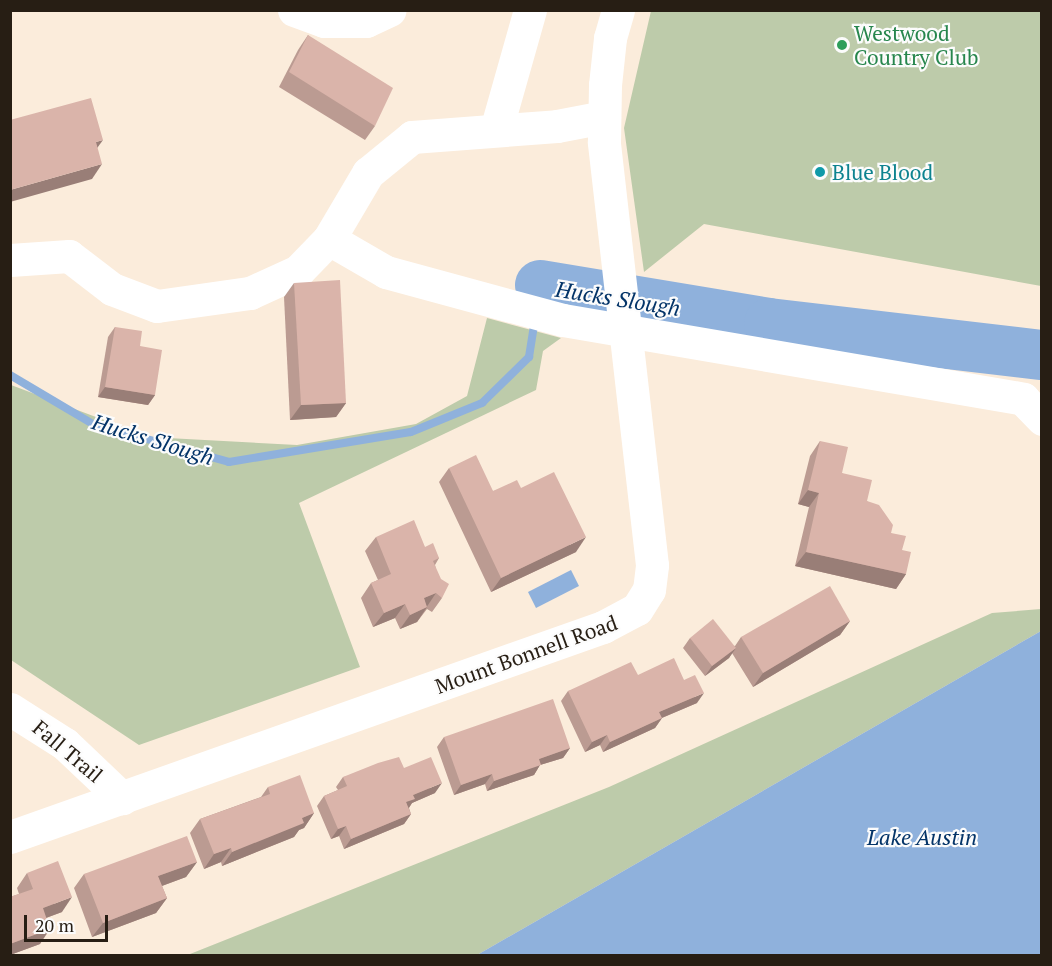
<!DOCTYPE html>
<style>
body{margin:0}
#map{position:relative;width:1052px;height:966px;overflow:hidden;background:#fbecdb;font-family:"PT Serif",serif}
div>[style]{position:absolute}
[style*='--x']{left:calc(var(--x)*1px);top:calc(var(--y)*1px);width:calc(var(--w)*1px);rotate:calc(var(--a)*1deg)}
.green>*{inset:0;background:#bdcbaa}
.water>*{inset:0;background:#8fb1dc}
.stream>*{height:8px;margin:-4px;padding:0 4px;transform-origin:4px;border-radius:4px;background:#8fb1dc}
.river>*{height:50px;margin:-25px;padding:0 25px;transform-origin:25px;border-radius:25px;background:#8fb1dc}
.minor>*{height:33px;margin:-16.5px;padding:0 16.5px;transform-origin:16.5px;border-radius:16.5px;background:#fff}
.wall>*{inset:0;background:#bb9b92}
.shaded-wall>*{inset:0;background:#997e77}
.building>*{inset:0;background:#dab4aa}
.dots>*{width:16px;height:16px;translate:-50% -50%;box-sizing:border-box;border:3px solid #fcfcfc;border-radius:50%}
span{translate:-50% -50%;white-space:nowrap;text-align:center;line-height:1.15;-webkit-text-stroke:4.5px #fcfcfc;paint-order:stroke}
.leisure-label{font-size:21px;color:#27864d}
.left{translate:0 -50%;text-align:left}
.culture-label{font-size:21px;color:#0d838f}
.street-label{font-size:21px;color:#271e14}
.water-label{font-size:22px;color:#043468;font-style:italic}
.frame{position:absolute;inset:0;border:12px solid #271e14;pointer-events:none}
.scale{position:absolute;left:24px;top:915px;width:84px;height:27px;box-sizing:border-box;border:3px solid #271e14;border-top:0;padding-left:8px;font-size:18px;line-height:21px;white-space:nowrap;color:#271e14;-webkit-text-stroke:4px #fcfcfc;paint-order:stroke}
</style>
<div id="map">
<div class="green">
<i style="clip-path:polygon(651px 11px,1041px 11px,1041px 286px,704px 224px,644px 272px,624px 128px)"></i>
<i style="clip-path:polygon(487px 318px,561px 338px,543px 351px,536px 390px,299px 503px,360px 667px,139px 745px,11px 660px,11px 385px,149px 437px,297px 445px,416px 424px,467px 396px)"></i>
<i style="clip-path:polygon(1041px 609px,1041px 631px,477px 955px,185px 956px,609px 787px,992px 613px)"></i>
</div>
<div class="water">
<i style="clip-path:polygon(571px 570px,579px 586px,536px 608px,528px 592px)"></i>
<i style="clip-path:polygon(1041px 631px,1041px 955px,477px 955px)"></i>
</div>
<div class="stream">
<i style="--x:537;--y:306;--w:21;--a:-82"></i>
<i style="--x:10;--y:375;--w:96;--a:30.6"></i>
<i style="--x:93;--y:424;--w:141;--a:15.6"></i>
<i style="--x:229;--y:462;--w:184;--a:-9.4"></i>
<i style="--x:411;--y:432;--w:77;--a:-22.2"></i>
<i style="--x:482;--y:403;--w:66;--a:-44.4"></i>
<i style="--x:529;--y:357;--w:38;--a:-81"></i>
</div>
<div class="river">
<i style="--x:540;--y:285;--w:232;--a:9.4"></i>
<i style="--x:769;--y:323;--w:275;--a:6.7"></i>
</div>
<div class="minor">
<i style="--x:294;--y:10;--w:32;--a:20"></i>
<i style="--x:324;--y:21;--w:42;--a:0"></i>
<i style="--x:366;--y:21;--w:26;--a:-25"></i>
<i style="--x:496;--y:130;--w:125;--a:-74.2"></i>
<i style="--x:329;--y:239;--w:66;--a:30.1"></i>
<i style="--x:386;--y:272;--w:183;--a:15.2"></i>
<i style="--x:563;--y:320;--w:467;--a:9.7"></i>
<i style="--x:1023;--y:399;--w:28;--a:46"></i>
<i style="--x:10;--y:260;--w:59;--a:-3.9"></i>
<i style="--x:69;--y:256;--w:54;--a:37.5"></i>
<i style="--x:112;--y:289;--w:48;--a:20.7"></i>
<i style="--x:157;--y:306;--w:94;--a:-8"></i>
<i style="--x:250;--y:293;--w:53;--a:-24.6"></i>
<i style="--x:298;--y:271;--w:45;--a:-45.9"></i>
<i style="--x:329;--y:239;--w:77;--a:-59.4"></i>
<i style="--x:368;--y:173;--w:57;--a:-39.3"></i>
<i style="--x:412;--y:137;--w:145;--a:-4.3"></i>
<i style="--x:557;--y:126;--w:48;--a:-10.8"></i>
<i style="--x:10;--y:709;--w:65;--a:32.5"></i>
<i style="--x:65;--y:744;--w:79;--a:43.5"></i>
<i style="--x:10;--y:837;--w:629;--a:-19.5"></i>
<i style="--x:603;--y:627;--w:38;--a:-28"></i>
<i style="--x:637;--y:609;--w:22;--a:-58"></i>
<i style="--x:649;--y:590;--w:25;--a:-83"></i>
<i style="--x:652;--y:565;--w:426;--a:-96.5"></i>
<i style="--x:604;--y:142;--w:57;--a:-89"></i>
<i style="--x:605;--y:85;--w:47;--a:-83.9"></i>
<i style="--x:610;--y:38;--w:29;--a:-74"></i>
</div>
<div class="wall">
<i style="clip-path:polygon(308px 35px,375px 126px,365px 140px,279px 87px,298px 50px)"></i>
<i style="clip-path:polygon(294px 283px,346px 403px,336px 417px,290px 420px,284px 297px)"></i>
<i style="clip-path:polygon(115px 327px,140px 346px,155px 395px,148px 405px,98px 397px,108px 337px)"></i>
<i style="clip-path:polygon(820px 441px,842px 473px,867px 501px,891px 533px,902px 550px,906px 574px,896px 589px,795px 566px,809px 507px,798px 504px,810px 456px)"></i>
<i style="clip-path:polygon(449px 468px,493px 491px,521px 488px,576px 552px,491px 592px,439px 482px)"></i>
<i style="clip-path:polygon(376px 537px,425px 547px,439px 558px,435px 565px,442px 598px,432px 612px,427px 609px,417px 622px,400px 629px,395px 618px,373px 627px,361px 598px,371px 583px,378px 580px,365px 551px)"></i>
<i style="clip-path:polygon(850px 621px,840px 635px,753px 687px,732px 653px,729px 658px,705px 676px,683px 648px,690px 638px,735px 646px,741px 637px)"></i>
<i style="clip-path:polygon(638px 675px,684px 680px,697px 703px,662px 718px,655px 728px,603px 752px,600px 745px,585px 752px,561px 701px,568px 691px)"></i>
<i style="clip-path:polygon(444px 737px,570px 748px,563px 758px,540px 765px,534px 775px,487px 791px,485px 784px,454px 795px,437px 747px)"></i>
<i style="clip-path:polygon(404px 768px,435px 793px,412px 803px,409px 808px,411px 814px,404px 824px,344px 849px,339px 836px,331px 839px,317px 806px,324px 796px,338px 790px,336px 787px,343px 777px)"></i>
<i style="clip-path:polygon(268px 787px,314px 813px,304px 828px,299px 830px,294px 837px,222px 866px,221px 862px,204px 869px,190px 833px,200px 819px,261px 797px)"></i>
<i style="clip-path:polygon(197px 862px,186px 877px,162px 886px,167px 898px,156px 913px,92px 937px,74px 888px,84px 874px)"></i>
<i style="clip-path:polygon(27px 873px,62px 912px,46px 918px,40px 944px,10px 955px,10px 897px,19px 894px,17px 888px)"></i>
</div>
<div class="shaded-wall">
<i style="clip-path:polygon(103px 140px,92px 155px,96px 142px)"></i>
<i style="clip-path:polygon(102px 164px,92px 179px,10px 202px,10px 190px)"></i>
<i style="clip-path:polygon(105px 387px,155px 395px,148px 405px,98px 397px)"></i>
<i style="clip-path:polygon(346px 403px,336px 417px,290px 420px,301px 405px)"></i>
<i style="clip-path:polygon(808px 490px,819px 493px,809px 507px,798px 504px)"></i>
<i style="clip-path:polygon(586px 537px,576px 552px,491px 592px,501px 578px)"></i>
<i style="clip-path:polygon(806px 552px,906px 574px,896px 589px,795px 566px)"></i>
<i style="clip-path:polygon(436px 593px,426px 608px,424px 598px)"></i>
<i style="clip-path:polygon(405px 604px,395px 618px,373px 627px,384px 613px)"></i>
<i style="clip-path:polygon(427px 607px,417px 622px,400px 629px,410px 615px)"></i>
<i style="clip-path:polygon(850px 621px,840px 635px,753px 687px,763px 673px)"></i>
<i style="clip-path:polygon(736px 648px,729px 658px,705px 676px,712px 666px)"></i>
<i style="clip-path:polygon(704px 693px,697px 703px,652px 722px,659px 712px)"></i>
<i style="clip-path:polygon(662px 718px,655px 728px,603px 752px,610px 742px)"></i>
<i style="clip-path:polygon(607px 735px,600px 745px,585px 752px,592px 742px)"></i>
<i style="clip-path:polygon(570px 748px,563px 758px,540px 765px,534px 775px,487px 791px,494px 781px,539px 759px)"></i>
<i style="clip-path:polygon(492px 774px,485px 784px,454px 795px,461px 785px)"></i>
<i style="clip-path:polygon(442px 783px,435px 793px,412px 803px,408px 809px,406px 802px,413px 795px)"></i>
<i style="clip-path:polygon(314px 813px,304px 828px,299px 830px,294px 837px,222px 866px,232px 852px,302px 818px)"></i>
<i style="clip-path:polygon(411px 814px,404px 824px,344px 849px,351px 839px)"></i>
<i style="clip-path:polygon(346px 826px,339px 836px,331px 839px,338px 829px)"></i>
<i style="clip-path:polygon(231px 848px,221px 862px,204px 869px,214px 854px)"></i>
<i style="clip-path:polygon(197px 862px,186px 877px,148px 891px,158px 876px)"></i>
<i style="clip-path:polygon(72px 897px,62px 912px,32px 923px,43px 908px)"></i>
<i style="clip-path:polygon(167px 898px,156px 913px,92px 937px,103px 923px)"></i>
<i style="clip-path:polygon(50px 929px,40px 944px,10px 955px,10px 944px)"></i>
</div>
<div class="building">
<i style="clip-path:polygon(308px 35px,393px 88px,375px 126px,289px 72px)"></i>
<i style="clip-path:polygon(91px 98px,103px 140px,96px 142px,102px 164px,10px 190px,10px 120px)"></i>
<i style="clip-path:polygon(340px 280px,346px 403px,301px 405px,294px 283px)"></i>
<i style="clip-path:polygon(115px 327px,142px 331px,140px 346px,162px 350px,155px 395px,105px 387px)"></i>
<i style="clip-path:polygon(820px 441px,848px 447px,842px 473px,872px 480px,867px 501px,879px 505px,893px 525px,891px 533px,906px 536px,902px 550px,911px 552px,906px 574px,806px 552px,819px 493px,808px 490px)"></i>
<i style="clip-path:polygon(476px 455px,493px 491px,517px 480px,521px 488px,554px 472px,586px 537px,501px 578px,449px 468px)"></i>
<i style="clip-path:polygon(414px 520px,425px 547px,433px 543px,439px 558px,433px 561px,441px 579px,449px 584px,442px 598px,436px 593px,424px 598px,427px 607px,410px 615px,405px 604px,384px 613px,371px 583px,391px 574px,376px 537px)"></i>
<i style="clip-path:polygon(830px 586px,850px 621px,763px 673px,741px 637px)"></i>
<i style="clip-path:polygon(713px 619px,736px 648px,712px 666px,690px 638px)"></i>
<i style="clip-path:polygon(674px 658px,684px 680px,695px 675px,704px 693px,659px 712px,662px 718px,610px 742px,607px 735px,592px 742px,568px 691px,631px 662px,638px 675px)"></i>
<i style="clip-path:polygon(553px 699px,570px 748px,539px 759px,541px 765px,494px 781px,492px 774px,461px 785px,444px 737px)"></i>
<i style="clip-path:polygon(399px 757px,404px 768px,431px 757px,442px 783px,413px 795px,415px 799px,406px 802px,411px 814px,351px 839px,346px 826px,338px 829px,324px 796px,347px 786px,343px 777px,378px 763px)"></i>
<i style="clip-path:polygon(300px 775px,314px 813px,302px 818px,304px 823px,232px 852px,231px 848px,214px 854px,200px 819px,270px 794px,268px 787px)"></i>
<i style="clip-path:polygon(187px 836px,197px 862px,158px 876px,167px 898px,103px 923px,84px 874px)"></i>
<i style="clip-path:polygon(58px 861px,72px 897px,43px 908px,50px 929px,10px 944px,10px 897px,33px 889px,27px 873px)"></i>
</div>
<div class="dots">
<i style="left:842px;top:45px;background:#2e9e5b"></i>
<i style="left:820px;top:172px;background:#0f9aa8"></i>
</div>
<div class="leisure-label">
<span class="left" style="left:854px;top:45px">Westwood<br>Country Club</span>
</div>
<div class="culture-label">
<span class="left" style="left:832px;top:172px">Blue Blood</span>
</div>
<div class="street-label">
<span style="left:526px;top:654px;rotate:-20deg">Mount Bonnell Road</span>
<span style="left:68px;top:751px;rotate:40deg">Fall Trail</span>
</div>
<div class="water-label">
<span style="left:618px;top:298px;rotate:9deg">Hucks Slough</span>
<span style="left:153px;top:439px;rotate:17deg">Hucks Slough</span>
<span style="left:922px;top:837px">Lake Austin</span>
</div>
<div class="frame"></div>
<div class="scale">20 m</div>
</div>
